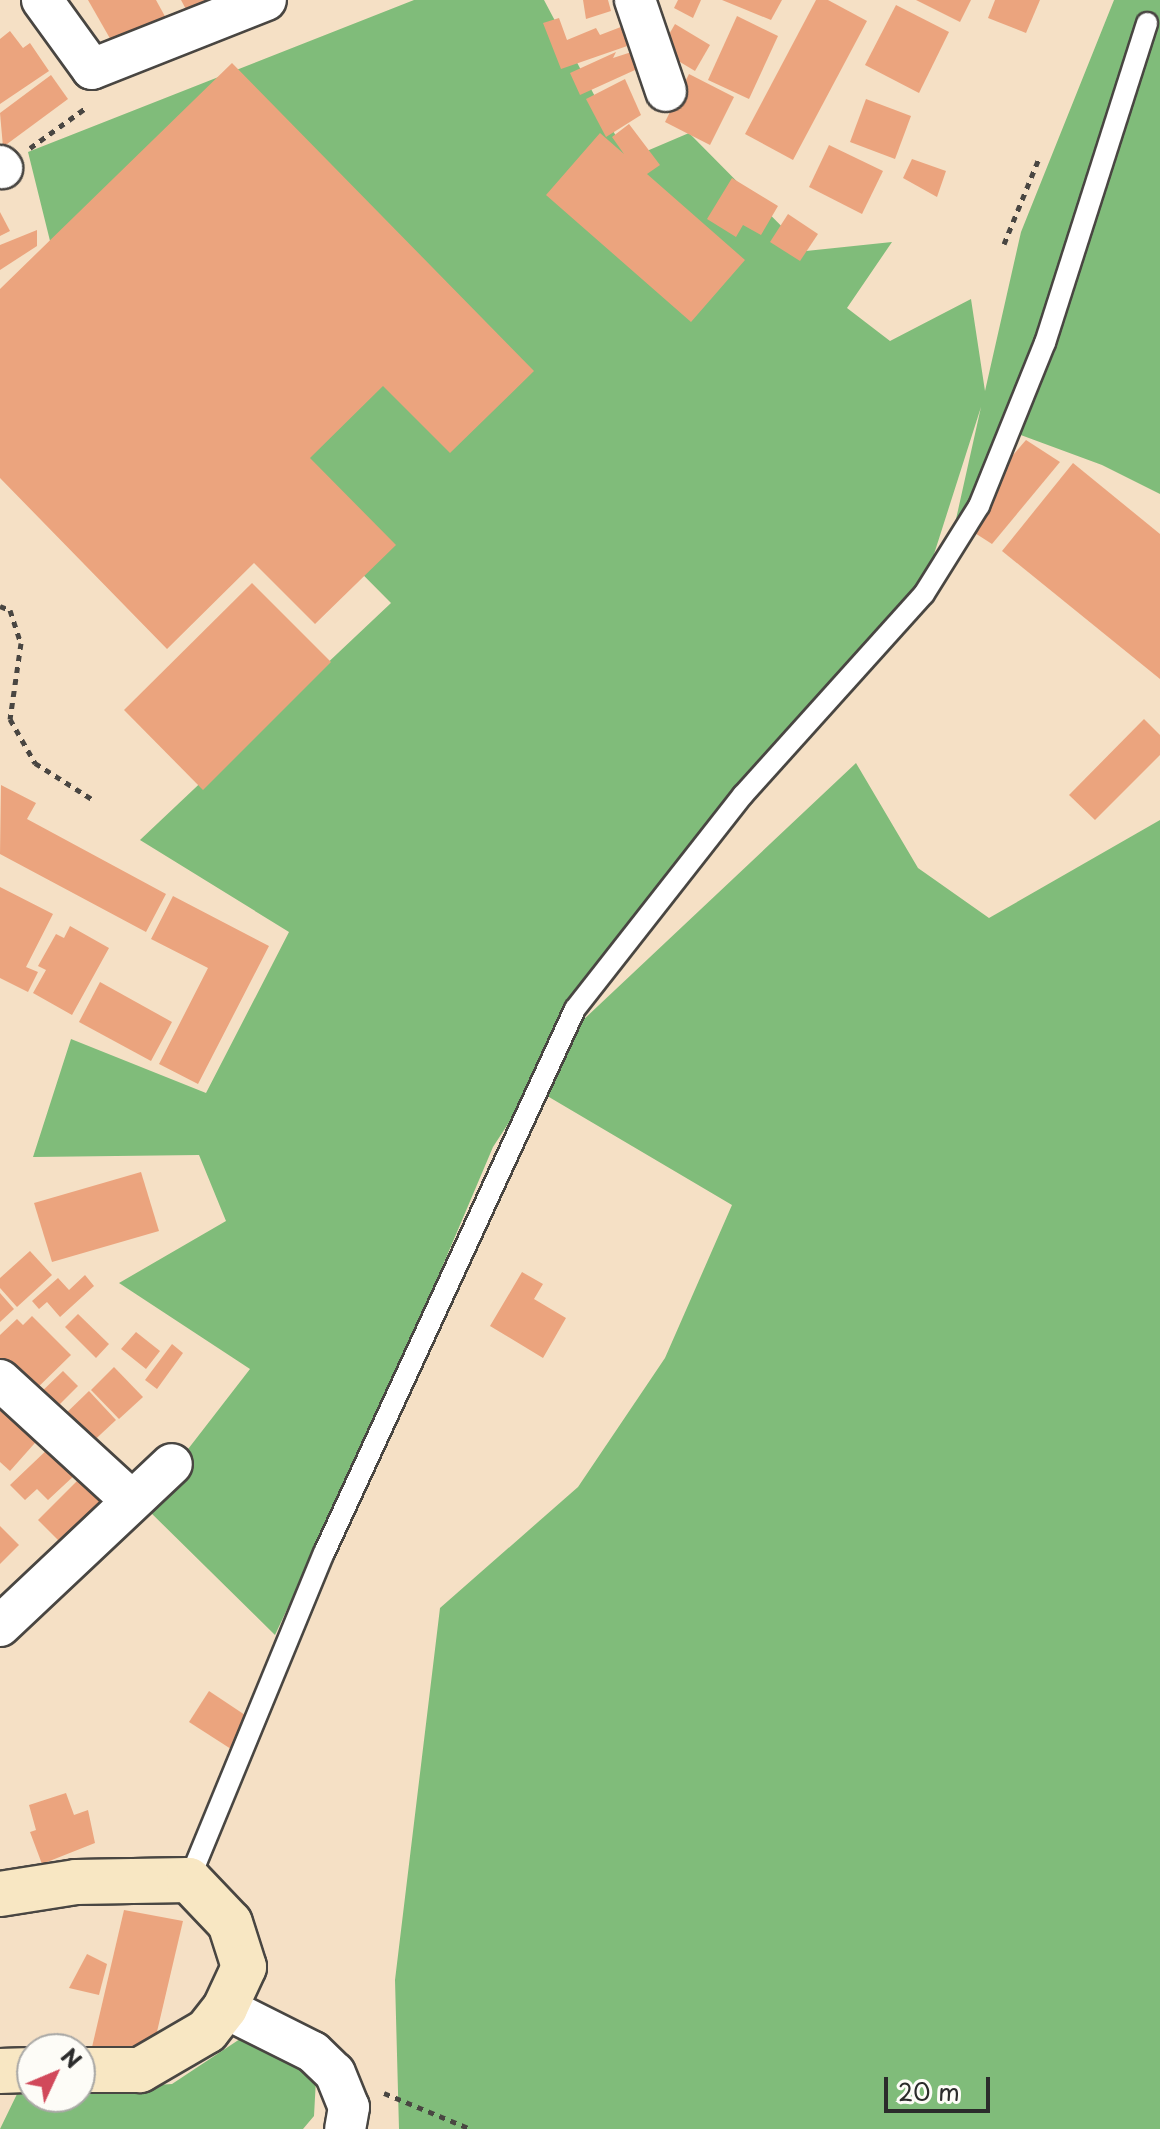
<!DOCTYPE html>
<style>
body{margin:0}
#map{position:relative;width:1160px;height:2129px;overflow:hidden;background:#f5e0c5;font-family:"Playpen Sans",sans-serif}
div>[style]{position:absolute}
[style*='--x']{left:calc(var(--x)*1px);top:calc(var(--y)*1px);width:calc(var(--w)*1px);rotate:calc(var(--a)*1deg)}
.forest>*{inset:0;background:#80bc7a}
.building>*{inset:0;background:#eba47e}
.path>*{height:5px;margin-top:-2.5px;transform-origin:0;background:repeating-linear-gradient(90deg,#494642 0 6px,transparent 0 12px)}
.roads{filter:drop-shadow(2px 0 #494642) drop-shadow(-2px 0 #494642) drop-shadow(0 2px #494642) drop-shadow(0 -2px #494642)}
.lane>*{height:20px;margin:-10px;padding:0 10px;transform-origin:10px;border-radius:10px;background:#fff}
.street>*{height:40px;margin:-20px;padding:0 20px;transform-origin:20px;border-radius:20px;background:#fff}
.secondary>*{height:44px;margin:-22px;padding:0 22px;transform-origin:22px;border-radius:22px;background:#f8e7c3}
span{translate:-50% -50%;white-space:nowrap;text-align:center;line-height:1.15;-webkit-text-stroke:7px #fdfcf7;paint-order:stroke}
.north{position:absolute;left:16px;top:2033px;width:80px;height:80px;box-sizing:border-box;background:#fdfcf7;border:2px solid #a9a8a5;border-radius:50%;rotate:46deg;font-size:22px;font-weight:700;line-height:32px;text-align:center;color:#2b2b2b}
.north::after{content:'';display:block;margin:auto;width:28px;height:36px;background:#d1495b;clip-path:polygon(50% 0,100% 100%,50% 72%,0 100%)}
.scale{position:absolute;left:884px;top:2077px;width:106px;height:36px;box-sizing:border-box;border:4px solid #2b2b2b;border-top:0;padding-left:10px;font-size:24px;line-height:28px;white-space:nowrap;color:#2b2b2b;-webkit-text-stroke:6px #fdfcf7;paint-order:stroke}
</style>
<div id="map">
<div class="forest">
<i style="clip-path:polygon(414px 0,544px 0,628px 159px,689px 133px,806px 251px,892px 242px,847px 308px,890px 341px,971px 299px,985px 391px,1021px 232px,1114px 0,1160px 0,1160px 494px,1102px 465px,1007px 430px,944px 573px,981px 407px,928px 573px,597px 985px,564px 1038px,856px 763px,918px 868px,989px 918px,1160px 820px,1160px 2129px,399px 2129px,395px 1980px,440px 1608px,578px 1487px,665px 1358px,732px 1205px,532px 1087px,493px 1147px,393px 1383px,275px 1635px,144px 1506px,250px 1369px,119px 1283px,226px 1221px,199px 1155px,33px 1157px,71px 1039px,206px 1093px,289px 932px,140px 840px,391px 603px,171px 381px,53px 253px,28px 152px)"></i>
<i style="clip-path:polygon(243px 2037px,316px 2079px,314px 2116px,303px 2129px,0 2129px,17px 2094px,80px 2097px,80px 2090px,172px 2084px)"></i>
</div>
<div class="building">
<i style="clip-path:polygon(88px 0,156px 0,167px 20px,116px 49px)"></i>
<i style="clip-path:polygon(181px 0,216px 0,189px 15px)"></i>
<i style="clip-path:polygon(583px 0,608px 0,611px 11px,586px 19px)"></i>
<i style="clip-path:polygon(678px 0,701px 0,693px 18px,674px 8px)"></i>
<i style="clip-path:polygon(722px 0,782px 0,771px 20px)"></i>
<i style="clip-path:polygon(816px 0,828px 0,867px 21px,793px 160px,745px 134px)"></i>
<i style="clip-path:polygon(916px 0,971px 0,960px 22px)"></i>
<i style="clip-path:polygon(995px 0,1040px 0,1026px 33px,988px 18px)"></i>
<i style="clip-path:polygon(896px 5px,949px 32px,919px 93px,865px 65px)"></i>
<i style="clip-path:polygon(737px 16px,778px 36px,749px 99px,708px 80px)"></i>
<i style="clip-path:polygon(559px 18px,567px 40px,596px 28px,600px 35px,626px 25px,633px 44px,561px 69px,543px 23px)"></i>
<i style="clip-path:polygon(675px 24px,710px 45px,695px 71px,660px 50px)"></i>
<i style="clip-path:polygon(10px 31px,23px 48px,30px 43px,49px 71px,0 104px,0 39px)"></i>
<i style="clip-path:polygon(647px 47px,646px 65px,580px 95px,570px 73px,616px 52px,613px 58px)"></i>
<i style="clip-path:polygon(232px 63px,534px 371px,450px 453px,383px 386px,310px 458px,396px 545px,315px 624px,254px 563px,167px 649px,0 478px,0 289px)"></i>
<i style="clip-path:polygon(689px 74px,734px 97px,710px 145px,665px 122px)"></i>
<i style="clip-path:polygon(51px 75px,68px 99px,3px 147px,0 113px)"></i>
<i style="clip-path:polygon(625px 79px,641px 115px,606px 137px,586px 99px)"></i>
<i style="clip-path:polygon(866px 99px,911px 116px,895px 159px,850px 142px)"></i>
<i style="clip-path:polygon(629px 124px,660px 165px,647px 174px,745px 260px,691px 322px,546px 195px,600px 133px,624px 154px,612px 137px)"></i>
<i style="clip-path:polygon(829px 145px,883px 171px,862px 214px,809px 187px)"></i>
<i style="clip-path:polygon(912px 159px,946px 171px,937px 197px,903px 178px)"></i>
<i style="clip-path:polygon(732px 178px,778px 206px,761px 235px,743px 225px,736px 237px,707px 219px)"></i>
<i style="clip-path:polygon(0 212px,10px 231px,0 236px)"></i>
<i style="clip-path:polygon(788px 214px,818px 234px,800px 261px,770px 242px)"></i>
<i style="clip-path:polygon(37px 230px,37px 246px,0 270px,0 245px)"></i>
<i style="clip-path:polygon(1026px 440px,1060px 462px,992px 544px,956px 521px)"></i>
<i style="clip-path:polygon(1073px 463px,1160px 534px,1160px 679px,1002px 551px)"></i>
<i style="clip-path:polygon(252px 583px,331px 662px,203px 790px,124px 710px)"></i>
<i style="clip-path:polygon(1144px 719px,1160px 735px,1160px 755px,1095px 820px,1069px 795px)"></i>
<i style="clip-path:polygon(1px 785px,36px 803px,27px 819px,166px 894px,146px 932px,0 854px)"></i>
<i style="clip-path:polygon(0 887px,53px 914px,26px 967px,38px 972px,28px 992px,0 978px)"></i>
<i style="clip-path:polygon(173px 896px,269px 946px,198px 1084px,159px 1064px,208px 968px,151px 939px)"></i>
<i style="clip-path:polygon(70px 926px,109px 948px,72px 1015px,33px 993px,46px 970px,38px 966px,56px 934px,64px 938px)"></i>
<i style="clip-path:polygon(100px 982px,172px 1022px,151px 1061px,79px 1022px)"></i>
<i style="clip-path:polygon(141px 1172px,159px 1231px,52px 1262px,34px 1203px)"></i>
<i style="clip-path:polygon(30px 1251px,52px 1275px,17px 1307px,0 1288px,0 1278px)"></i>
<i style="clip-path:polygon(522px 1272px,543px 1284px,534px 1299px,566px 1318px,543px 1358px,490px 1326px)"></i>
<i style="clip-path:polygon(85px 1275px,94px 1286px,60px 1317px,47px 1302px,39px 1309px,32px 1301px,58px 1278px,69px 1290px)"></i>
<i style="clip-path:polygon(0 1293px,14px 1309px,0 1322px)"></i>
<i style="clip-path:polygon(78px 1314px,109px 1344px,96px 1358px,65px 1327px)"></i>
<i style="clip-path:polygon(32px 1316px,71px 1355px,29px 1396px,0 1366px,0 1335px,17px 1319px,23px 1325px)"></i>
<i style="clip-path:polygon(136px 1332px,160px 1351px,146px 1369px,121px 1349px)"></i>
<i style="clip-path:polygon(172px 1344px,183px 1353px,157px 1389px,145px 1380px)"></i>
<i style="clip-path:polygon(114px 1367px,143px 1397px,119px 1419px,91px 1390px)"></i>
<i style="clip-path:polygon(63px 1371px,78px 1386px,50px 1414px,35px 1398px)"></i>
<i style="clip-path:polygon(89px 1391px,116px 1420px,86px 1448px,59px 1420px)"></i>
<i style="clip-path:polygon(0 1397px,42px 1435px,10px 1471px,0 1462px)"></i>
<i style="clip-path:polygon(51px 1446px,77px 1473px,48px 1500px,37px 1489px,25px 1500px,10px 1485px)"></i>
<i style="clip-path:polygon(82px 1476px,112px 1505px,68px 1550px,38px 1520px)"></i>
<i style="clip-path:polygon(0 1526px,19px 1545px,0 1564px)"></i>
<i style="clip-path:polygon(209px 1691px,251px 1719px,231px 1749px,189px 1722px)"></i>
<i style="clip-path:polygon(66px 1793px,74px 1815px,88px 1810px,95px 1843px,42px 1864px,30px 1832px,36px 1830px,29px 1805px)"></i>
<i style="clip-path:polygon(124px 1910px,183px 1921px,152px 2053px,89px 2060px)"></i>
<i style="clip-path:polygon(87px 1954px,107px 1964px,99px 1995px,69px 1988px)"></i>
</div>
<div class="path">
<i style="--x:30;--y:148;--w:70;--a:-35.7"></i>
<i style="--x:1004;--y:244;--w:95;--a:-67.8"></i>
<i style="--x:0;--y:606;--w:11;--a:22"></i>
<i style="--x:10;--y:610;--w:35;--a:72"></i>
<i style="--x:21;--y:643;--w:77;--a:98.2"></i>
<i style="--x:10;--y:719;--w:51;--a:60.4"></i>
<i style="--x:35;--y:763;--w:67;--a:32.3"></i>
<i style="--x:384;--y:2093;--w:94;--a:22.5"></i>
</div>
<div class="roads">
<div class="lane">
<i style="--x:189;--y:1880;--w:354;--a:-67.6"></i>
<i style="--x:324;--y:1553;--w:599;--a:-65.23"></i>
<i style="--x:575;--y:1009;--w:272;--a:-51.9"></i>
<i style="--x:743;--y:795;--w:270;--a:-48"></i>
<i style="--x:924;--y:594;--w:104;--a:-58"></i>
<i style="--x:979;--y:506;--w:176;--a:-68"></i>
<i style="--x:1045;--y:343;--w:336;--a:-72.3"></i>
</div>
<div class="street">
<i style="--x:42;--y:0;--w:85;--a:54.1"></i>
<i style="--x:92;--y:69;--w:187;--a:-21.6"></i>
<i style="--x:635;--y:0;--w:96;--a:71.2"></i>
<i style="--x:0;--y:166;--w:3;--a:45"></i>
<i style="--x:0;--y:1380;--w:179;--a:42.5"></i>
<i style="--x:0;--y:1626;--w:236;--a:-43.3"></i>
<i style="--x:225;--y:2008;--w:98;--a:26.6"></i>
<i style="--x:313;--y:2052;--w:30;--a:44"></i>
<i style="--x:335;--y:2073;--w:37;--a:68"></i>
<i style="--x:349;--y:2107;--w:22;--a:100"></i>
</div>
<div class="secondary">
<i style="--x:0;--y:1894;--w:77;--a:-9"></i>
<i style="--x:76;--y:1882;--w:113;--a:-1"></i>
<i style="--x:189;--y:1880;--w:59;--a:46.4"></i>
<i style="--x:230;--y:1923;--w:46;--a:72.3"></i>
<i style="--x:244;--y:1967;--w:45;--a:114.9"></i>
<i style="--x:225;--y:2008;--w:29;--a:128"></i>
<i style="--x:207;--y:2031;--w:78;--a:149.8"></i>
<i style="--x:140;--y:2070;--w:60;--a:180"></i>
<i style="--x:0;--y:2071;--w:32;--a:-2"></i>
</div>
</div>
<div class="north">N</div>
<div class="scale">20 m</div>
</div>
